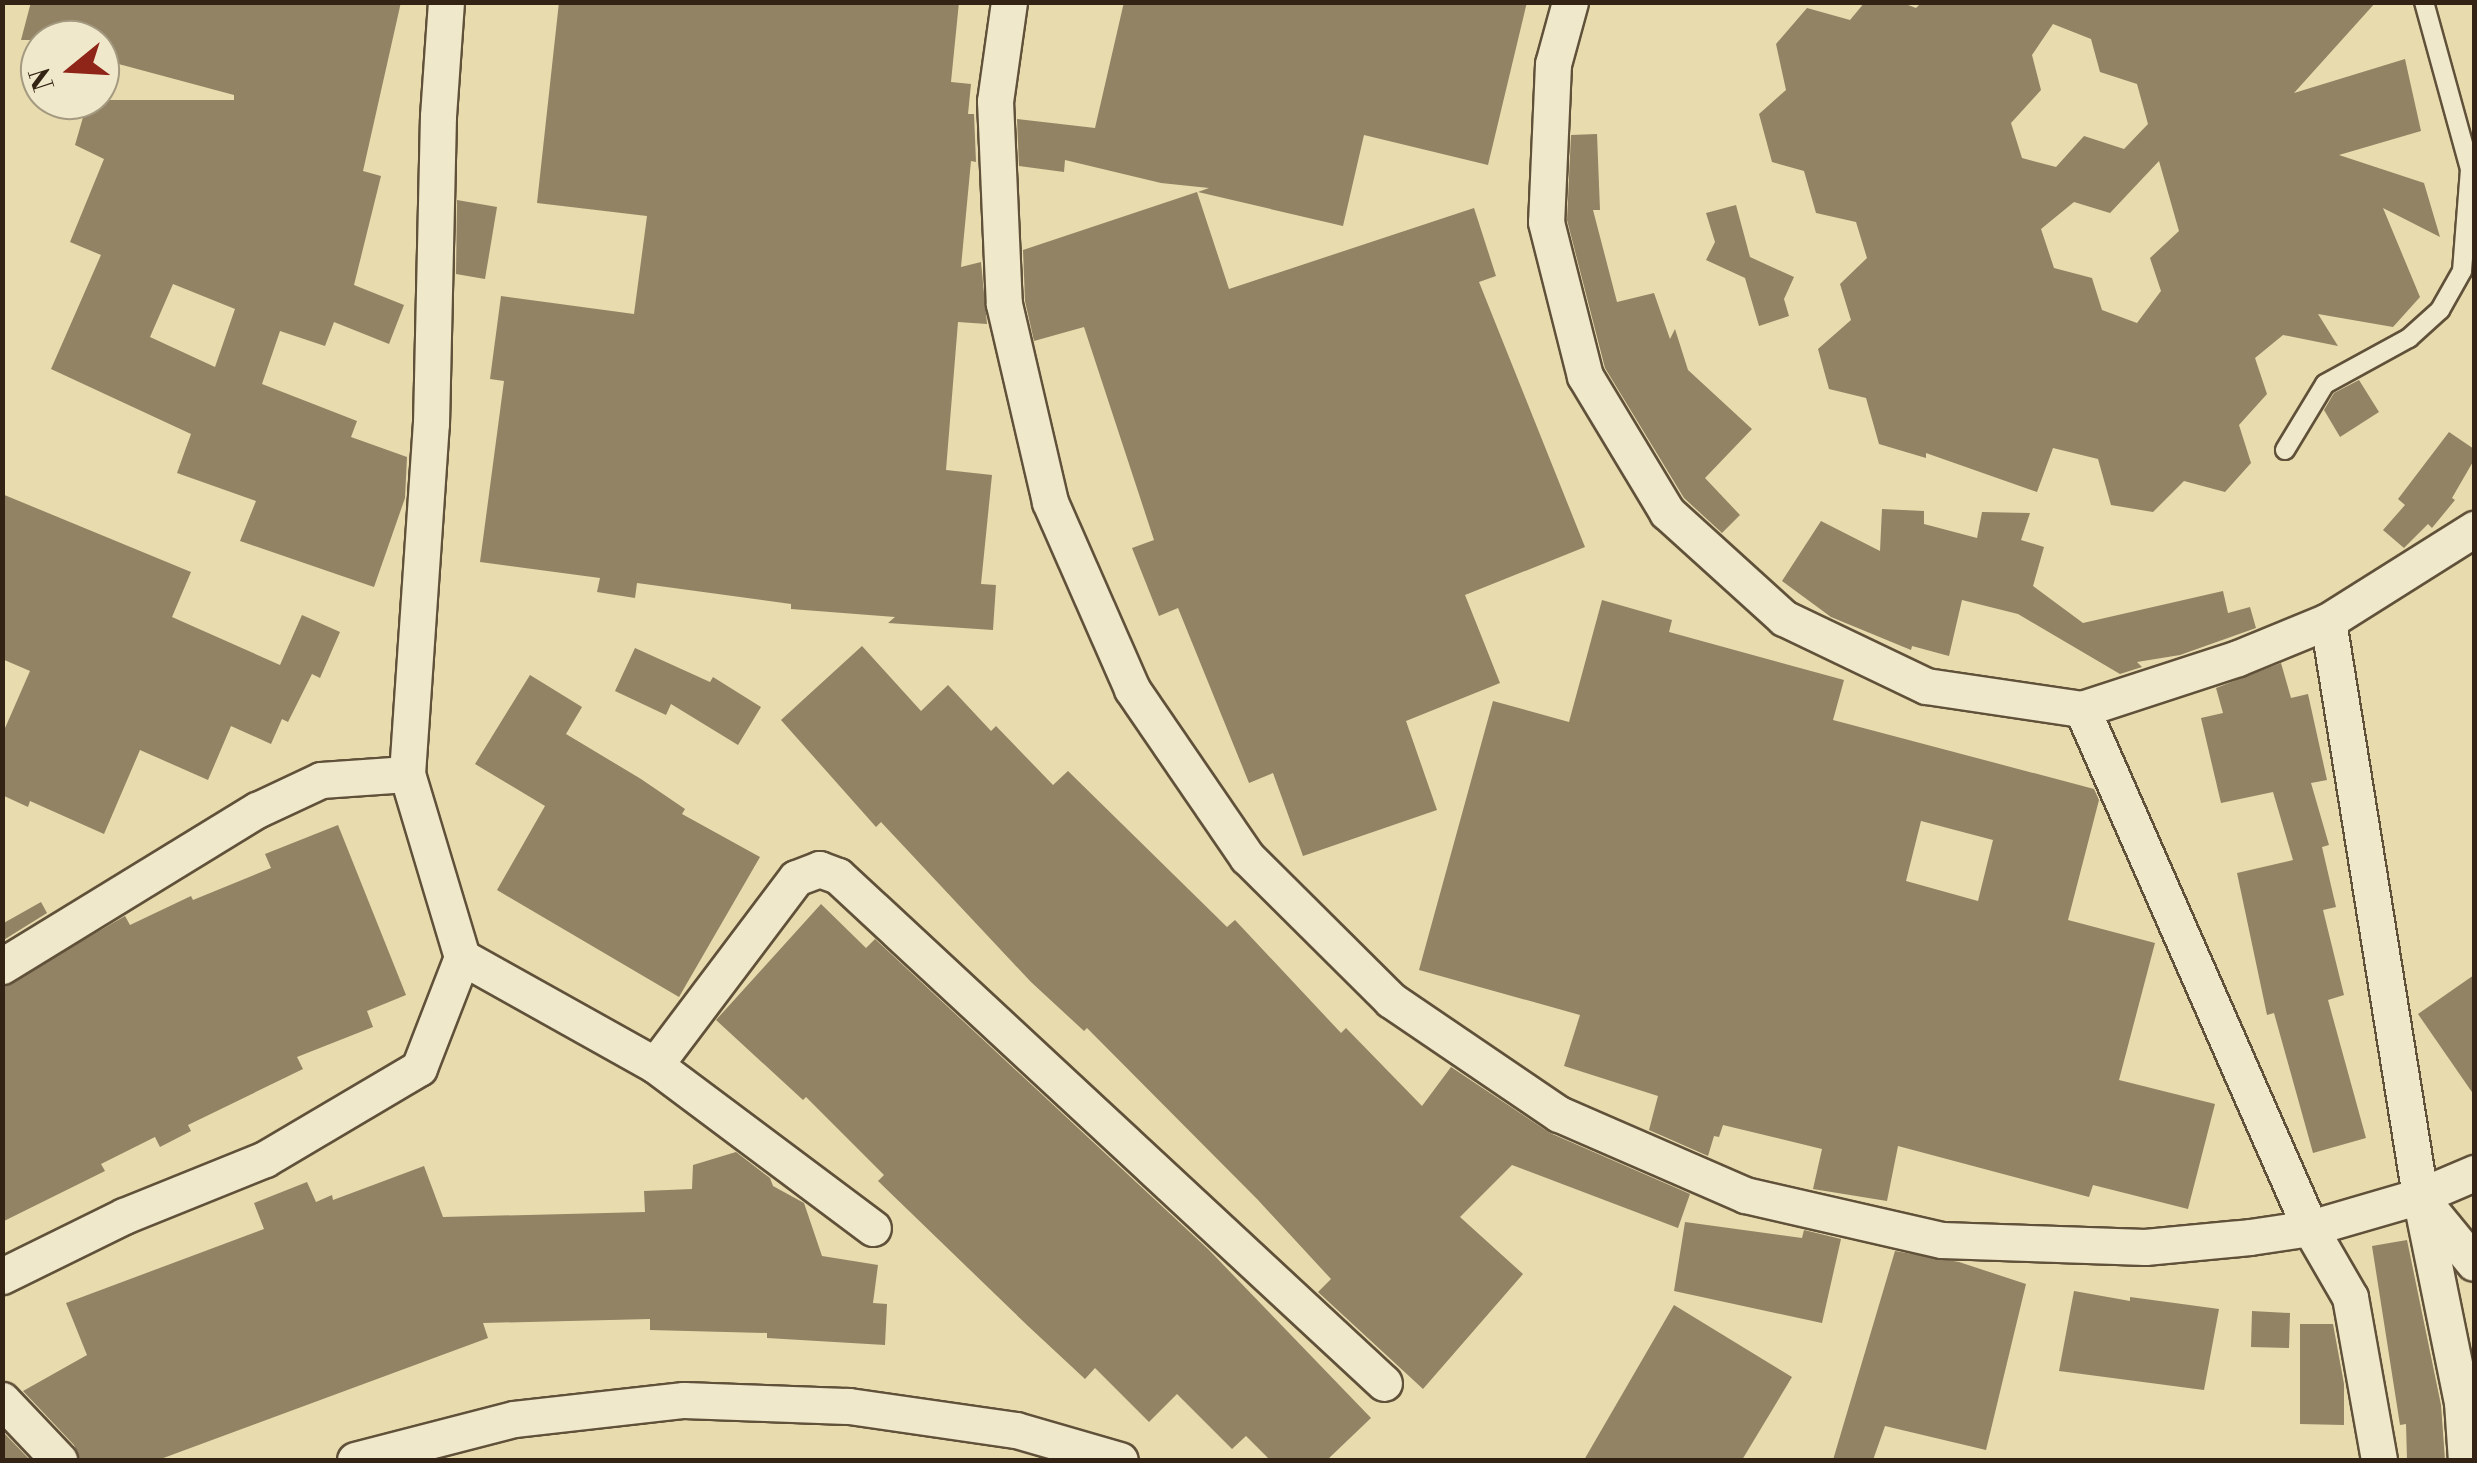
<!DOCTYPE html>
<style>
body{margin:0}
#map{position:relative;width:2477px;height:1463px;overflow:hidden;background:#e8dbad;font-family:"Libre Bodoni",serif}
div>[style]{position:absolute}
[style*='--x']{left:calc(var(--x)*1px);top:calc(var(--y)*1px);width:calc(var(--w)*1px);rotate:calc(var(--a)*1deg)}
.building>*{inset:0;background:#918364}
.roads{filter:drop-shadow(2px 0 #60513a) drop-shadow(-2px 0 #60513a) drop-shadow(0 2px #60513a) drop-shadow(0 -2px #60513a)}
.service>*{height:18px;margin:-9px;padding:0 9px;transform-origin:9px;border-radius:9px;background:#f0e8ca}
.minor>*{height:35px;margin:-17.5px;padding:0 17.5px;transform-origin:17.5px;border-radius:17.5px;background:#f0e8ca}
span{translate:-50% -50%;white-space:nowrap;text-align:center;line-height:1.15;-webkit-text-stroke:10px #f0e8ca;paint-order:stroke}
.frame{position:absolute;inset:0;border:5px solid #332314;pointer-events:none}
.north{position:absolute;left:20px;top:20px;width:100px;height:100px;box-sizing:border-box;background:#f0e8ca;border:2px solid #a49981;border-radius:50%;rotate:252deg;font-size:28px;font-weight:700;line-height:40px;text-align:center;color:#332314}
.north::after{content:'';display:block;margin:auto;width:35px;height:45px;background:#8f2418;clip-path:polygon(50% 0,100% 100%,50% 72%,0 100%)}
</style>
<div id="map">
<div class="building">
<i style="clip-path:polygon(evenodd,31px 2px,401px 2px,363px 171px,381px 176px,354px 285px,404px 305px,389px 344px,334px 322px,325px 346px,280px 331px,262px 384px,357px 421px,351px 437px,407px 457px,405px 498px,374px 587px,240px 541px,256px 501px,177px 473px,191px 434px,51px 369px,101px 255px,70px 242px,104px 159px,75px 145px,88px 100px,234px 100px,234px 95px,100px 59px,105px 40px,21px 40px,31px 2px,173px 284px,235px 309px,215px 367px,150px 337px,173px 284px)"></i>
<i style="clip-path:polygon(559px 2px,959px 2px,951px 82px,971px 84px,968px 114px,974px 114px,976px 162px,971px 161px,961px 267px,981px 262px,987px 324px,958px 322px,946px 470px,992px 475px,981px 584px,996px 585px,993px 630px,888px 623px,895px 617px,791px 609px,791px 604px,637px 583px,635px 598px,597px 592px,600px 578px,480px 562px,504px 381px,490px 379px,501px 296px,634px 314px,647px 216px,537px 203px)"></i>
<i style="clip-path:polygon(1124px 2px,1527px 2px,1488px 165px,1364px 135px,1343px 226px,1198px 192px,1209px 188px,1161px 183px,1065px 160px,1064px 172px,1019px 166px,1017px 119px,1095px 128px)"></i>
<i style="clip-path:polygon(evenodd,1865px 2px,1900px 2px,1916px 8px,1922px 2px,2376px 2px,2294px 93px,2405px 59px,2421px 131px,2339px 155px,2424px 183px,2440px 237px,2383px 208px,2420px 297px,2393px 327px,2318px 314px,2338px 346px,2283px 335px,2255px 358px,2267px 394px,2239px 425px,2251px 463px,2225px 492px,2184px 481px,2153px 512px,2111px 505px,2098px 459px,2053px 448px,2037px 492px,1926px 453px,1926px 458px,1879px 444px,1866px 398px,1829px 389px,1818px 349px,1851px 320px,1840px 284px,1867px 258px,1856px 222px,1816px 213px,1804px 171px,1772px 162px,1759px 114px,1786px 90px,1776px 44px,1807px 8px,1850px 20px,1865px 2px,2053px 24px,2091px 39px,2100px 72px,2137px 84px,2148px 124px,2124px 149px,2084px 136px,2056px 167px,2022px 158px,2011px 123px,2041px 90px,2032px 55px,2053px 24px,1865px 2px,2159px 161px,2179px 231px,2150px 258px,2161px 291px,2137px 323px,2102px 310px,2092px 278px,2054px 268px,2041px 229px,2074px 202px,2110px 213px,2159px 161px)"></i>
<i style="clip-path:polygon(1597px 134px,1600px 210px,1593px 210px,1617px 302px,1654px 293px,1670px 339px,1675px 329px,1688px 370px,1752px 429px,1705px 478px,1740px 515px,1722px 533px,1684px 498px,1605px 368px,1567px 220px,1571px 135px)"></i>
<i style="clip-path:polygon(1197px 192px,1229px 289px,1474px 208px,1496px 276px,1479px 282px,1585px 547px,1465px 595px,1500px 683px,1406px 721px,1437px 810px,1303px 856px,1273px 773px,1249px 783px,1178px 608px,1159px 616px,1132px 548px,1154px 540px,1084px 327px,1034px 341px,1025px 301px,1023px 250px)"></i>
<i style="clip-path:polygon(457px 200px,497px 207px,485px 279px,456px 274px)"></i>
<i style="clip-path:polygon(1736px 205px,1750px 257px,1794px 277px,1784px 299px,1789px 316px,1759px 326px,1745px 278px,1706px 260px,1715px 242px,1706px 213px)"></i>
<i style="clip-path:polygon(2359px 380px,2379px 412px,2340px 437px,2324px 410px,2334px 393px)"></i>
<i style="clip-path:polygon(2449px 432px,2474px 449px,2474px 460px,2452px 498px,2455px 500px,2432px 528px,2428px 524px,2404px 548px,2383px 530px,2405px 505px,2398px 499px)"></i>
<i style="clip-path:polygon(2px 494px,191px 572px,172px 617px,280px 665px,302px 615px,340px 632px,320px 678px,312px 674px,288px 722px,282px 719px,271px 744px,231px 726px,208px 780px,140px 750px,104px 834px,30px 801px,28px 807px,2px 795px,2px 735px,30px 671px,2px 659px)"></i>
<i style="clip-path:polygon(1882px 509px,1924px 511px,1924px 524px,1977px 538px,1982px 512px,2030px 513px,2021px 540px,2044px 547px,2033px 586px,2083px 623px,2223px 591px,2228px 613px,2250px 607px,2256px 628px,2180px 655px,2137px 662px,2142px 667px,2120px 674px,2018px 614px,1962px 600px,1949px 656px,1912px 646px,1911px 650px,1831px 617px,1782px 581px,1821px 521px,1880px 551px)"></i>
<i style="clip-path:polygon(evenodd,1602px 600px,1672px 620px,1669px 632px,1844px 680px,1833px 720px,2094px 789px,2099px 800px,2068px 920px,2155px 943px,2119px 1080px,2215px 1104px,2188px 1209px,2093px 1185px,2089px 1197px,1898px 1146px,1887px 1201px,1813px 1189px,1822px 1149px,1723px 1125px,1719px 1137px,1714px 1136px,1708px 1156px,1649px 1130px,1658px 1096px,1564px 1066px,1580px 1015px,1419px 970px,1493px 701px,1569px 722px,1602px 600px,1921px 821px,1993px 840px,1978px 901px,1906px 881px,1921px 821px)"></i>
<i style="clip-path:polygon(862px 646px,921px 711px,948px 685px,991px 731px,996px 726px,1053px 785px,1068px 771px,1227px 927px,1235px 920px,1341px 1033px,1346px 1028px,1422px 1106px,1451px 1067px,1550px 1133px,1690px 1194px,1678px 1228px,1512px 1165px,1460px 1217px,1523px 1274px,1423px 1389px,1318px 1292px,1331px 1279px,1258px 1200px,1087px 1028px,1084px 1031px,1031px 982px,881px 822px,876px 827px,781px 720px)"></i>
<i style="clip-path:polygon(635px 648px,710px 682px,713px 677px,761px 707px,738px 745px,671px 704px,666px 715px,615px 691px)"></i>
<i style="clip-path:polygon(2281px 663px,2291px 698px,2308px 694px,2327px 780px,2311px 783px,2329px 845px,2322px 847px,2336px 907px,2323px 910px,2344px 995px,2328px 1000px,2366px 1138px,2313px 1153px,2274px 1013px,2267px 1015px,2237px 873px,2293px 860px,2273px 792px,2221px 803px,2201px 718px,2223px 713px,2216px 688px)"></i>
<i style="clip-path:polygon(530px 675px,582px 707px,566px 734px,641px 779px,685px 809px,682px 814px,760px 857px,679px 997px,497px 890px,545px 806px,475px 764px)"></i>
<i style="clip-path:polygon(338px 825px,406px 995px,367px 1011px,373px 1027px,297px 1057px,303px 1069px,188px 1125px,191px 1131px,160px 1147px,155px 1137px,101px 1164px,105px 1171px,2px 1222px,2px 987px,125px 916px,130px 925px,191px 896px,193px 900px,271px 868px,265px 854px)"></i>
<i style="clip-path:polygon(41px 902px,47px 913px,2px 941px,2px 924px)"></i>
<i style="clip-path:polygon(821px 904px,866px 948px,875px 939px,1209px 1250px,1371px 1418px,1327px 1460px,1270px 1460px,1246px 1436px,1232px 1449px,1177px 1394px,1149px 1422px,1095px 1368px,1085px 1379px,1028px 1326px,878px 1181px,884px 1175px,806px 1097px,803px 1100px,716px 1020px)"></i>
<i style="clip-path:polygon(2474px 975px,2474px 1095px,2418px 1014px)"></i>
<i style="clip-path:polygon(736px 1152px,770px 1178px,773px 1186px,804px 1203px,822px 1256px,878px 1265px,873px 1303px,887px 1304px,885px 1345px,767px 1338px,767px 1333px,650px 1330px,650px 1319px,483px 1323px,488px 1338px,158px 1460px,80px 1460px,74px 1445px,23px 1391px,87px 1355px,66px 1303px,264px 1229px,254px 1203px,307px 1182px,316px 1202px,332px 1195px,333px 1200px,424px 1166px,443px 1217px,645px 1212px,644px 1191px,692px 1189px,693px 1165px)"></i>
<i style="clip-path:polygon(1685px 1222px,1802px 1238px,1804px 1230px,1841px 1239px,1822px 1323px,1674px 1291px)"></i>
<i style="clip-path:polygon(2407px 1240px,2441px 1405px,2445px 1460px,2407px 1460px,2406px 1424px,2400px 1425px,2372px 1246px)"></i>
<i style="clip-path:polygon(1895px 1251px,1959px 1262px,2026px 1284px,1986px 1450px,1885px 1426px,1873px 1460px,1833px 1460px)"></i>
<i style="clip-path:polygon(2074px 1291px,2130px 1301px,2130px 1297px,2219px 1309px,2204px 1390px,2059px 1371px)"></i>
<i style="clip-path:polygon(1674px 1305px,1792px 1377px,1742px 1460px,1584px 1460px)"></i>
<i style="clip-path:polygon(2252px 1311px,2290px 1313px,2289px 1348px,2251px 1347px)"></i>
<i style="clip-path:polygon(2300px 1324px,2333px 1324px,2344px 1384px,2344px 1425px,2300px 1424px)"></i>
<i style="clip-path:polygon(2px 1431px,30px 1460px,2px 1460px)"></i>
</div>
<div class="roads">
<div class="service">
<i style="--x:2285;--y:450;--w:77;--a:-58.8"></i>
<i style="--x:2325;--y:384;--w:96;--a:-28.7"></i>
<i style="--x:2409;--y:338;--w:42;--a:-42.1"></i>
<i style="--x:2440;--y:310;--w:45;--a:-60.6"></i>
<i style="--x:2462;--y:271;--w:102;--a:-85.5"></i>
<i style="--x:2470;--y:169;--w:173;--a:-105.4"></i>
</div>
<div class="minor">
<i style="--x:1009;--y:2;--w:100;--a:98"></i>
<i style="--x:995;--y:101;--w:203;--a:87.5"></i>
<i style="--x:1004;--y:304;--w:203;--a:76.9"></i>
<i style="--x:1050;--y:502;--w:204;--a:66.3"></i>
<i style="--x:1132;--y:689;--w:204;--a:55.6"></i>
<i style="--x:1247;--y:857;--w:203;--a:44.8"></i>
<i style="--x:1391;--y:1000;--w:203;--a:34.2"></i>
<i style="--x:1559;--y:1114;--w:203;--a:23.5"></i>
<i style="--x:1745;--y:1195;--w:202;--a:12.9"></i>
<i style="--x:1942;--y:1240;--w:203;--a:2"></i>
<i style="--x:2145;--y:1247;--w:105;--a:-5.4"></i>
<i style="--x:2250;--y:1237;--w:61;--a:-8.5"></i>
<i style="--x:2310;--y:1228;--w:115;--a:-16.2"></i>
<i style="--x:2420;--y:1196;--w:59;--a:-23.1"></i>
<i style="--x:1570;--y:2;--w:64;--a:105.3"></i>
<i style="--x:1553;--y:64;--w:158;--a:92.5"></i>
<i style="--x:1546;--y:222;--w:159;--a:75.8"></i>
<i style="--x:1585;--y:376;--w:159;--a:58.9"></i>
<i style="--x:1667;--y:512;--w:158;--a:42.2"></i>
<i style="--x:1784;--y:618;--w:157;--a:25.6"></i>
<i style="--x:1926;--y:686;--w:158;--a:8.4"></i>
<i style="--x:2082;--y:709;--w:164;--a:-18.1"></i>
<i style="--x:2238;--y:658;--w:97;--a:-22.3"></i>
<i style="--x:2328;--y:621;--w:173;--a:-32.2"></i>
<i style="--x:2328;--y:621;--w:582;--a:80.91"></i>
<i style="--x:2420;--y:1196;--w:210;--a:78.5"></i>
<i style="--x:2462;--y:1402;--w:58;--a:86.1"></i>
<i style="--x:2082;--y:709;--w:567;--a:66.28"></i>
<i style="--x:2310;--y:1228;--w:80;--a:59.9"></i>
<i style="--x:2350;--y:1297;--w:166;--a:79.9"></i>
<i style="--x:462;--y:957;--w:221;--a:29.2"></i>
<i style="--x:655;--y:1065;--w:272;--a:36.8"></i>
<i style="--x:2;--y:966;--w:299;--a:-31.5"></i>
<i style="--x:257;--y:810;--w:71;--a:-25.1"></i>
<i style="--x:321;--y:780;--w:86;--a:-4"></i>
<i style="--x:655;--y:1065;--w:234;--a:-53"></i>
<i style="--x:796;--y:878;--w:25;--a:-21"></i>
<i style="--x:819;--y:869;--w:20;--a:20"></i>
<i style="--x:838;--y:876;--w:745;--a:42.88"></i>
<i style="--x:2423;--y:1201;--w:80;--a:50.6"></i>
<i style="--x:2;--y:1276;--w:136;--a:-26.2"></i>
<i style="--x:124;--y:1216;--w:152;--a:-22"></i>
<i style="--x:265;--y:1159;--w:179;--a:-30.6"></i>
<i style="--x:419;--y:1068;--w:119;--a:-68.8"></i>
<i style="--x:462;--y:957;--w:191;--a:-106.7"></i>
<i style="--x:407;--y:774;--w:351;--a:-86.1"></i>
<i style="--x:431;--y:424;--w:308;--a:-88.7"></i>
<i style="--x:438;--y:116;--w:114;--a:-86"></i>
<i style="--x:2;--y:1400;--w:83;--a:46.5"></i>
<i style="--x:355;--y:1460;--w:164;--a:-14.5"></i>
<i style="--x:514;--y:1419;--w:171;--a:-6.4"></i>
<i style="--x:684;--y:1400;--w:165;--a:2.1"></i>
<i style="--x:849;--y:1406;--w:169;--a:8.2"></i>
<i style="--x:1016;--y:1430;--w:108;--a:16.1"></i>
</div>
</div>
<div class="frame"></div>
<div class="north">N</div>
</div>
